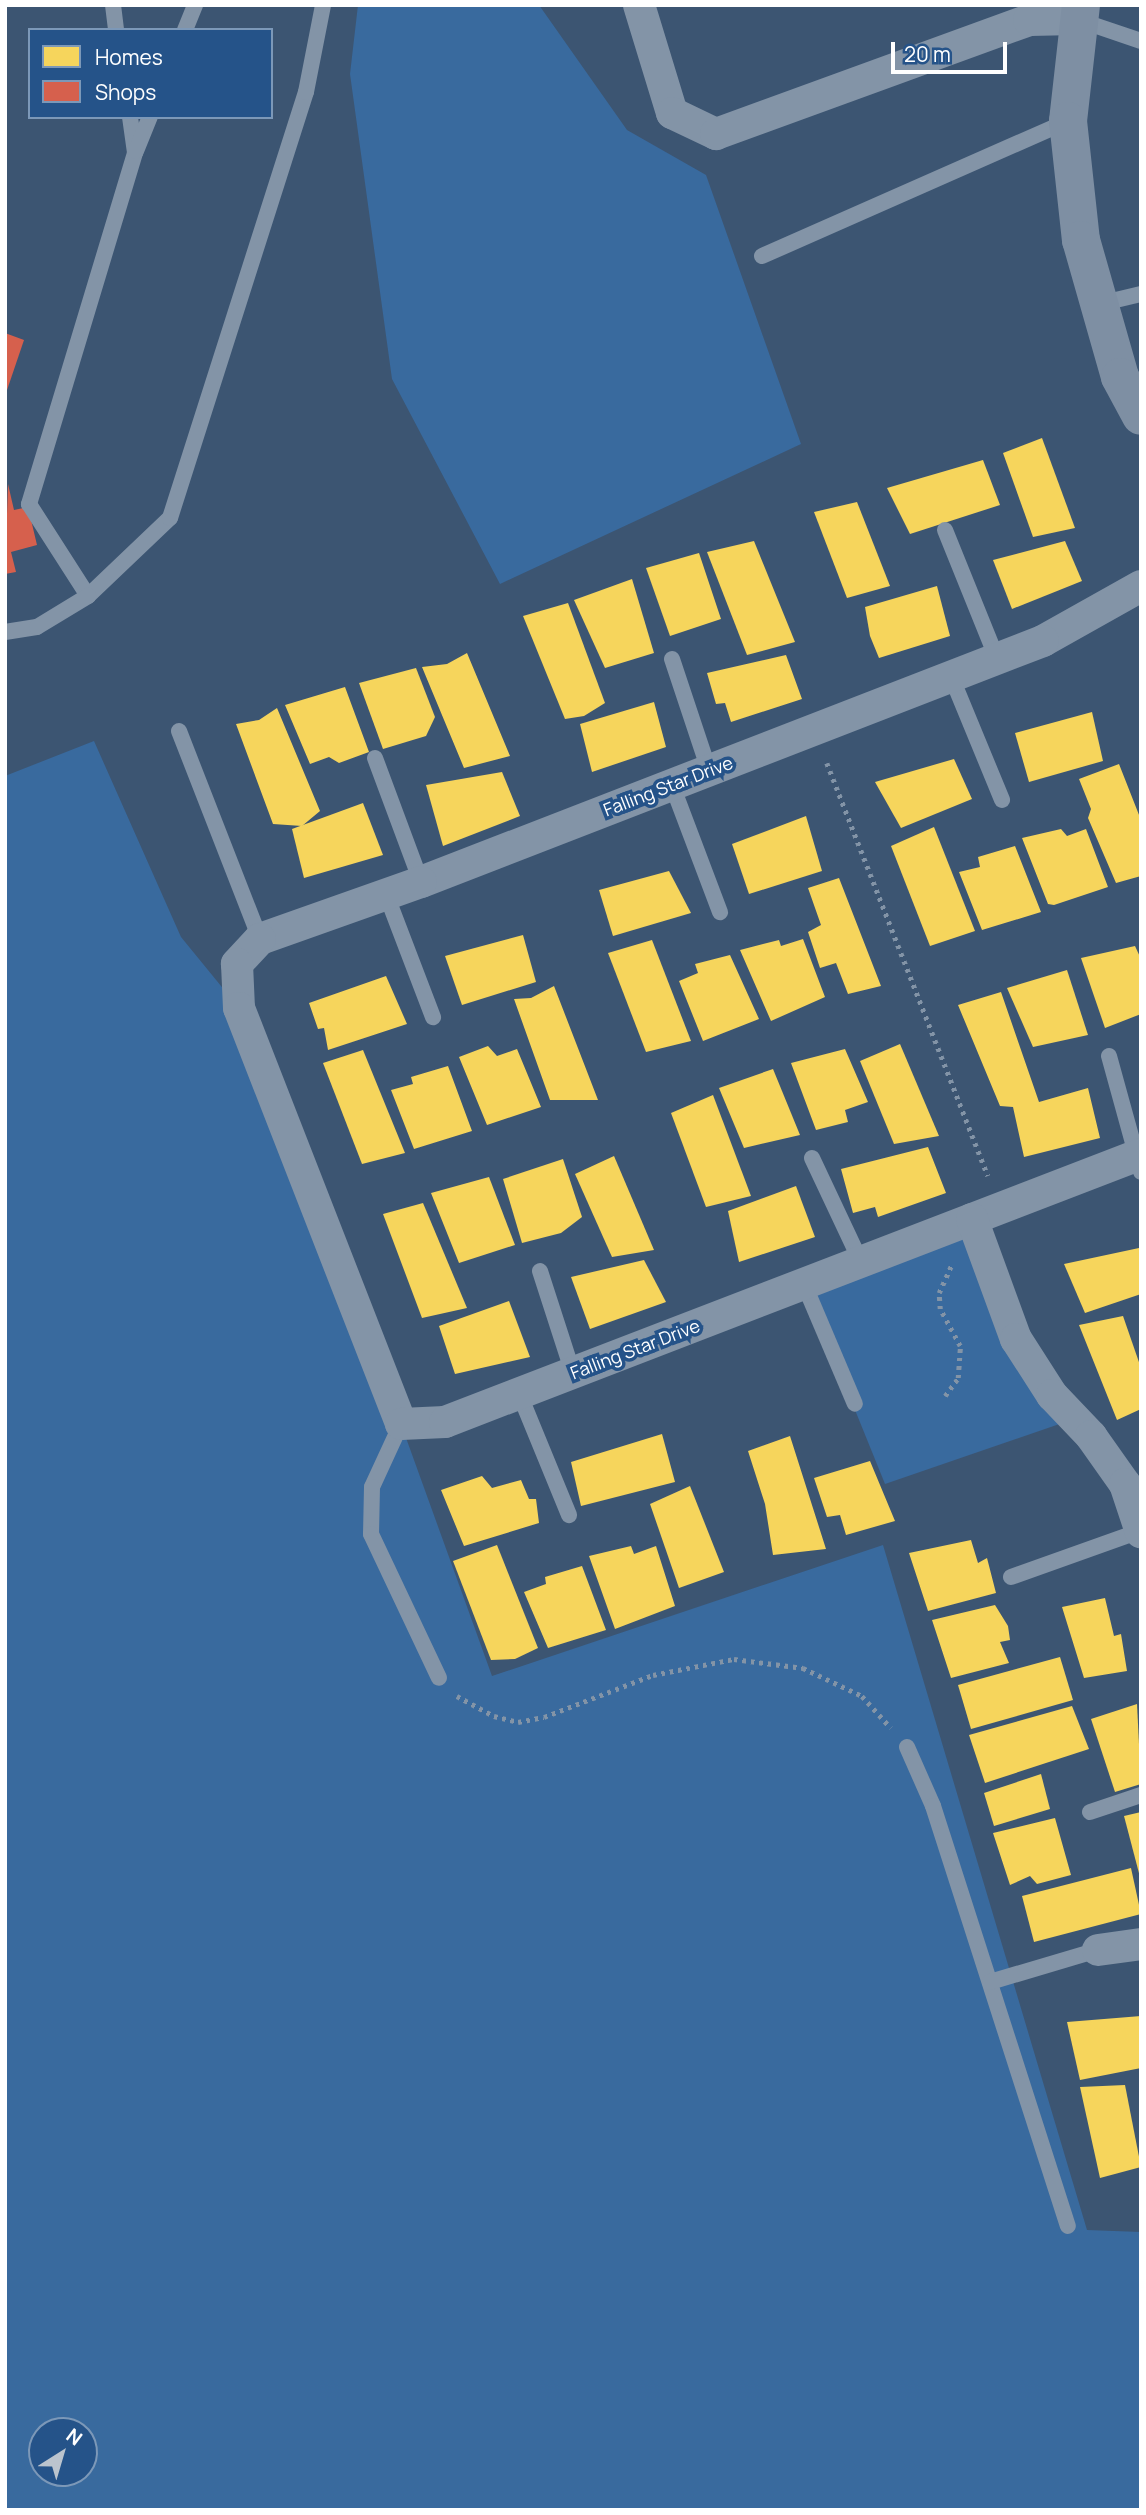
<!DOCTYPE html>
<style>
body{margin:0}
#map{position:relative;width:1146px;height:2515px;overflow:hidden;background:#3c5572;font-family:Manrope,sans-serif}
div>[style]{position:absolute}
[style*='--x']{left:calc(var(--x)*1px);top:calc(var(--y)*1px);width:calc(var(--w)*1px);rotate:calc(var(--a)*1deg)}
.green>*{inset:0;background:#396a9e}
.homes>*{inset:0;background:#f6d55c}
.shops>*{inset:0;background:#d6604d}
.path>*{height:4.5px;margin-top:-2.25px;transform-origin:0;background:repeating-linear-gradient(90deg,#8394a7 0 3.5px,transparent 0 8.5px)}
.lane>*{height:16px;margin:-8px;padding:0 8px;transform-origin:8px;border-radius:8px;background:#8394a7}
.street>*{height:32px;margin:-16px;padding:0 16px;transform-origin:16px;border-radius:16px;background:#8394a7}
.secondary>*{height:38px;margin:-19px;padding:0 19px;transform-origin:19px;border-radius:19px;background:#7e8fa3}
span{translate:-50% -50%;white-space:nowrap;text-align:center;line-height:1.15;-webkit-text-stroke:7px #255389;paint-order:stroke}
.street-label{font-size:18px;color:#fff}
.frame{position:absolute;inset:0;border:7px solid #fff;pointer-events:none}
.legend{position:absolute;left:28px;top:28px;width:245px;height:91px;box-sizing:border-box;background:#255389;border:2px solid #7c98b8;margin:0;padding:9px 12px;list-style:none;font-size:21px;color:#fff}
.legend li{display:flex;align-items:center;gap:14px;height:35px}
.legend b{width:35px;border:2px solid #7c98b8}
.north{position:absolute;left:28px;top:2417px;width:70px;height:70px;box-sizing:border-box;background:#255389;border:2px solid #7c98b8;border-radius:50%;rotate:37deg;font-size:19px;font-weight:700;line-height:28px;text-align:center;color:#fff}
.north::after{content:'';display:block;margin:auto;width:24px;height:32px;background:#bbc4ce;clip-path:polygon(50% 0,100% 100%,50% 72%,0 100%)}
.scale{position:absolute;left:891px;top:42px;width:116px;height:32px;box-sizing:border-box;border:4px solid #fff;border-top:0;padding-left:9px;font-size:21px;line-height:24px;white-space:nowrap;color:#fff;-webkit-text-stroke:5px #255389;paint-order:stroke}
</style>
<div id="map">
<div class="green">
<i style="clip-path:polygon(358px 5px,539px 5px,627px 130px,706px 175px,801px 444px,500px 584px,392px 379px,350px 74px)"></i>
<i style="clip-path:polygon(evenodd,94px 741px,181px 937px,239px 1008px,401px 1424px,492px 1676px,883px 1545px,1087px 2230px,1141px 2232px,1141px 2510px,5px 2510px,5px 776px,94px 741px,42px 2431px,84px 2431px,84px 2473px,42px 2473px,42px 2431px)"></i>
<i style="clip-path:polygon(972px 1219px,1074px 1419px,885px 1484px,804px 1284px)"></i>
</div>
<div class="homes">
<i style="clip-path:polygon(1042px 438px,1075px 528px,1033px 537px,1003px 453px)"></i>
<i style="clip-path:polygon(983px 460px,1000px 505px,910px 534px,887px 488px)"></i>
<i style="clip-path:polygon(857px 502px,890px 586px,847px 598px,814px 512px)"></i>
<i style="clip-path:polygon(754px 541px,795px 642px,747px 655px,707px 552px)"></i>
<i style="clip-path:polygon(1065px 541px,1082px 581px,1012px 609px,993px 560px)"></i>
<i style="clip-path:polygon(699px 553px,721px 619px,670px 636px,646px 568px)"></i>
<i style="clip-path:polygon(632px 579px,654px 653px,605px 668px,574px 600px)"></i>
<i style="clip-path:polygon(937px 586px,950px 636px,879px 658px,870px 636px,865px 607px)"></i>
<i style="clip-path:polygon(568px 603px,605px 703px,584px 716px,565px 719px,523px 616px)"></i>
<i style="clip-path:polygon(467px 653px,510px 756px,464px 768px,422px 667px,447px 664px)"></i>
<i style="clip-path:polygon(786px 655px,802px 699px,731px 722px,725px 703px,716px 704px,707px 673px)"></i>
<i style="clip-path:polygon(416px 668px,435px 717px,426px 736px,383px 749px,359px 683px)"></i>
<i style="clip-path:polygon(345px 687px,369px 752px,339px 763px,329px 757px,310px 764px,285px 705px)"></i>
<i style="clip-path:polygon(654px 702px,666px 747px,592px 772px,580px 724px)"></i>
<i style="clip-path:polygon(277px 708px,320px 811px,302px 826px,273px 824px,236px 724px,259px 720px)"></i>
<i style="clip-path:polygon(1092px 712px,1103px 761px,1029px 782px,1015px 733px)"></i>
<i style="clip-path:polygon(954px 759px,972px 799px,901px 828px,875px 782px)"></i>
<i style="clip-path:polygon(1119px 764px,1141px 820px,1141px 876px,1116px 883px,1088px 818px,1091px 809px,1079px 779px)"></i>
<i style="clip-path:polygon(502px 772px,520px 816px,443px 846px,426px 785px)"></i>
<i style="clip-path:polygon(363px 803px,383px 855px,304px 878px,292px 829px)"></i>
<i style="clip-path:polygon(806px 816px,822px 871px,749px 894px,732px 844px)"></i>
<i style="clip-path:polygon(934px 827px,975px 931px,930px 946px,891px 846px)"></i>
<i style="clip-path:polygon(1061px 829px,1067px 836px,1086px 829px,1108px 887px,1054px 905px,1048px 904px,1022px 838px)"></i>
<i style="clip-path:polygon(1015px 846px,1041px 912px,982px 930px,959px 872px,980px 867px,978px 857px)"></i>
<i style="clip-path:polygon(669px 871px,691px 913px,613px 936px,599px 890px)"></i>
<i style="clip-path:polygon(839px 878px,881px 986px,848px 994px,836px 963px,820px 968px,808px 932px,821px 925px,808px 888px)"></i>
<i style="clip-path:polygon(523px 935px,536px 982px,462px 1005px,445px 956px)"></i>
<i style="clip-path:polygon(803px 939px,825px 997px,771px 1021px,740px 950px,779px 940px,781px 946px)"></i>
<i style="clip-path:polygon(652px 940px,691px 1041px,646px 1052px,608px 953px)"></i>
<i style="clip-path:polygon(1135px 946px,1141px 959px,1141px 1014px,1105px 1028px,1081px 958px)"></i>
<i style="clip-path:polygon(730px 955px,759px 1019px,703px 1041px,679px 981px,698px 973px,695px 964px)"></i>
<i style="clip-path:polygon(1067px 970px,1088px 1035px,1033px 1047px,1007px 988px)"></i>
<i style="clip-path:polygon(386px 976px,407px 1024px,328px 1050px,324px 1028px,318px 1029px,309px 1003px)"></i>
<i style="clip-path:polygon(554px 986px,598px 1100px,550px 1100px,514px 999px,531px 998px)"></i>
<i style="clip-path:polygon(1001px 992px,1039px 1102px,1088px 1088px,1100px 1138px,1024px 1157px,1013px 1107px,1000px 1106px,958px 1005px)"></i>
<i style="clip-path:polygon(900px 1044px,939px 1136px,894px 1144px,860px 1061px)"></i>
<i style="clip-path:polygon(488px 1046px,497px 1056px,517px 1049px,541px 1107px,487px 1125px,459px 1057px)"></i>
<i style="clip-path:polygon(845px 1049px,868px 1102px,845px 1110px,848px 1122px,816px 1130px,791px 1063px)"></i>
<i style="clip-path:polygon(363px 1050px,405px 1153px,362px 1164px,323px 1063px)"></i>
<i style="clip-path:polygon(448px 1066px,472px 1131px,414px 1149px,391px 1090px,413px 1084px,411px 1077px)"></i>
<i style="clip-path:polygon(773px 1069px,800px 1135px,744px 1148px,719px 1088px)"></i>
<i style="clip-path:polygon(713px 1095px,751px 1196px,706px 1207px,671px 1113px)"></i>
<i style="clip-path:polygon(928px 1147px,946px 1193px,878px 1217px,875px 1207px,853px 1213px,841px 1169px)"></i>
<i style="clip-path:polygon(614px 1156px,654px 1250px,612px 1257px,575px 1174px)"></i>
<i style="clip-path:polygon(563px 1159px,582px 1217px,561px 1233px,522px 1243px,503px 1179px)"></i>
<i style="clip-path:polygon(489px 1177px,515px 1245px,459px 1263px,431px 1193px)"></i>
<i style="clip-path:polygon(796px 1186px,815px 1237px,739px 1262px,728px 1211px)"></i>
<i style="clip-path:polygon(423px 1203px,467px 1308px,422px 1318px,383px 1214px)"></i>
<i style="clip-path:polygon(1139px 1248px,1141px 1294px,1085px 1313px,1064px 1264px)"></i>
<i style="clip-path:polygon(644px 1260px,666px 1302px,590px 1329px,571px 1277px)"></i>
<i style="clip-path:polygon(509px 1301px,530px 1357px,455px 1374px,439px 1326px)"></i>
<i style="clip-path:polygon(1123px 1316px,1141px 1368px,1141px 1409px,1117px 1420px,1079px 1325px)"></i>
<i style="clip-path:polygon(662px 1434px,675px 1482px,581px 1506px,571px 1462px)"></i>
<i style="clip-path:polygon(790px 1436px,826px 1549px,773px 1555px,765px 1504px,748px 1451px)"></i>
<i style="clip-path:polygon(870px 1461px,895px 1521px,846px 1535px,840px 1515px,827px 1517px,814px 1478px)"></i>
<i style="clip-path:polygon(482px 1476px,492px 1488px,521px 1480px,529px 1499px,536px 1499px,539px 1523px,464px 1546px,441px 1490px)"></i>
<i style="clip-path:polygon(690px 1486px,724px 1572px,679px 1588px,650px 1504px)"></i>
<i style="clip-path:polygon(971px 1540px,978px 1563px,987px 1558px,996px 1593px,928px 1611px,909px 1553px)"></i>
<i style="clip-path:polygon(497px 1545px,538px 1648px,515px 1659px,491px 1660px,453px 1561px)"></i>
<i style="clip-path:polygon(631px 1546px,634px 1554px,656px 1546px,675px 1606px,615px 1629px,589px 1556px)"></i>
<i style="clip-path:polygon(582px 1566px,606px 1630px,548px 1648px,524px 1592px,546px 1584px,545px 1577px)"></i>
<i style="clip-path:polygon(1105px 1598px,1114px 1636px,1121px 1634px,1127px 1671px,1084px 1678px,1062px 1607px)"></i>
<i style="clip-path:polygon(995px 1605px,1008px 1626px,1010px 1640px,1000px 1642px,1009px 1663px,951px 1678px,932px 1620px)"></i>
<i style="clip-path:polygon(1060px 1657px,1073px 1700px,971px 1729px,958px 1685px)"></i>
<i style="clip-path:polygon(1137px 1704px,1141px 1784px,1115px 1792px,1091px 1719px)"></i>
<i style="clip-path:polygon(1072px 1706px,1089px 1749px,985px 1783px,969px 1735px)"></i>
<i style="clip-path:polygon(1041px 1774px,1050px 1809px,994px 1826px,984px 1793px)"></i>
<i style="clip-path:polygon(1141px 1812px,1141px 1877px,1140px 1877px,1124px 1816px)"></i>
<i style="clip-path:polygon(1055px 1818px,1071px 1875px,1037px 1884px,1030px 1876px,1010px 1885px,993px 1833px)"></i>
<i style="clip-path:polygon(1131px 1868px,1141px 1914px,1034px 1942px,1022px 1896px)"></i>
<i style="clip-path:polygon(1141px 2016px,1141px 2068px,1080px 2080px,1067px 2022px)"></i>
<i style="clip-path:polygon(1125px 2085px,1141px 2167px,1100px 2178px,1080px 2087px)"></i>
</div>
<div class="shops">
<i style="clip-path:polygon(5px 333px,24px 340px,6px 393px,5px 393px)"></i>
<i style="clip-path:polygon(8px 484px,14px 510px,28px 507px,37px 545px,11px 552px,16px 572px,5px 574px)"></i>
</div>
<div class="path">
<i style="--x:827;--y:763;--w:443;--a:68.7"></i>
<i style="--x:945;--y:1396;--w:22;--a:-54"></i>
<i style="--x:958;--y:1378;--w:32;--a:-86"></i>
<i style="--x:960;--y:1346;--w:42;--a:-118.4"></i>
<i style="--x:940;--y:1309;--w:16;--a:-94"></i>
<i style="--x:939;--y:1293;--w:30;--a:-66"></i>
<i style="--x:457;--y:1696;--w:42;--a:28.4"></i>
<i style="--x:494;--y:1716;--w:25;--a:14"></i>
<i style="--x:518;--y:1722;--w:26;--a:-11"></i>
<i style="--x:544;--y:1717;--w:117;--a:-21.1"></i>
<i style="--x:653;--y:1675;--w:83;--a:-11.2"></i>
<i style="--x:734;--y:1659;--w:70;--a:7.4"></i>
<i style="--x:803;--y:1668;--w:65;--a:25.4"></i>
<i style="--x:862;--y:1696;--w:43;--a:47.8"></i>
</div>
<div class="lane">
<i style="--x:113;--y:5;--w:25;--a:83"></i>
<i style="--x:1079;--y:20;--w:65;--a:18.7"></i>
<i style="--x:185;--y:30;--w:27;--a:-68"></i>
<i style="--x:130;--y:117;--w:36;--a:82"></i>
<i style="--x:135;--y:153;--w:367;--a:106.8"></i>
<i style="--x:29;--y:504;--w:109;--a:57.3"></i>
<i style="--x:88;--y:596;--w:113;--a:-43.6"></i>
<i style="--x:170;--y:518;--w:447;--a:-72.3"></i>
<i style="--x:306;--y:92;--w:89;--a:-78.9"></i>
<i style="--x:136;--y:151;--w:37;--a:-68"></i>
<i style="--x:762;--y:256;--w:334;--a:-23.8"></i>
<i style="--x:1099;--y:304;--w:43;--a:-13.4"></i>
<i style="--x:945;--y:530;--w:139;--a:68"></i>
<i style="--x:5;--y:632;--w:32;--a:-9"></i>
<i style="--x:37;--y:627;--w:60;--a:-31.3"></i>
<i style="--x:672;--y:659;--w:117;--a:71.6"></i>
<i style="--x:951;--y:676;--w:134;--a:67.6"></i>
<i style="--x:179;--y:731;--w:223;--a:68.7"></i>
<i style="--x:375;--y:758;--w:132;--a:69.6"></i>
<i style="--x:672;--y:785;--w:136;--a:69.3"></i>
<i style="--x:386;--y:894;--w:132;--a:69.1"></i>
<i style="--x:1109;--y:1056;--w:120;--a:74.6"></i>
<i style="--x:812;--y:1158;--w:115;--a:64.8"></i>
<i style="--x:540;--y:1271;--w:107;--a:72.1"></i>
<i style="--x:804;--y:1284;--w:130;--a:67"></i>
<i style="--x:519;--y:1393;--w:132;--a:67.7"></i>
<i style="--x:401;--y:1424;--w:69;--a:114.7"></i>
<i style="--x:372;--y:1487;--w:47;--a:91.2"></i>
<i style="--x:371;--y:1534;--w:159;--a:64.7"></i>
<i style="--x:1011;--y:1577;--w:137;--a:-19.6"></i>
<i style="--x:907;--y:1747;--w:64;--a:66.2"></i>
<i style="--x:933;--y:1806;--w:441;--a:72.2"></i>
<i style="--x:1090;--y:1812;--w:54;--a:-18.4"></i>
<i style="--x:990;--y:1982;--w:113;--a:-16.5"></i>
</div>
<div class="street">
<i style="--x:639;--y:5;--w:113;--a:73"></i>
<i style="--x:672;--y:113;--w:49;--a:25.5"></i>
<i style="--x:716;--y:134;--w:333;--a:-20"></i>
<i style="--x:1029;--y:20;--w:47;--a:-1.2"></i>
<i style="--x:1141;--y:586;--w:112;--a:150.7"></i>
<i style="--x:1043;--y:641;--w:667;--a:158.82"></i>
<i style="--x:421;--y:882;--w:171;--a:160.5"></i>
<i style="--x:260;--y:939;--w:34;--a:133"></i>
<i style="--x:237;--y:964;--w:44;--a:87.4"></i>
<i style="--x:239;--y:1008;--w:446;--a:68.7"></i>
<i style="--x:401;--y:1424;--w:44;--a:-2.6"></i>
<i style="--x:445;--y:1422;--w:746;--a:-21.06"></i>
<i style="--x:972;--y:1219;--w:128;--a:69.9"></i>
<i style="--x:1016;--y:1339;--w:67;--a:57.3"></i>
<i style="--x:1052;--y:1395;--w:57;--a:46.4"></i>
<i style="--x:1091;--y:1436;--w:59;--a:54.7"></i>
<i style="--x:1125;--y:1484;--w:51;--a:71.6"></i>
<i style="--x:1098;--y:1950;--w:43;--a:-7.9"></i>
</div>
<div class="secondary">
<i style="--x:1081;--y:5;--w:117;--a:96.4"></i>
<i style="--x:1068;--y:121;--w:120;--a:83.8"></i>
<i style="--x:1081;--y:240;--w:142;--a:74.1"></i>
<i style="--x:1120;--y:377;--w:44;--a:61.7"></i>
</div>
<div class="street-label">
<span style="left:668px;top:786px;rotate:-21deg">Falling Star Drive</span>
<span style="left:635px;top:1349px;rotate:-21deg">Falling Star Drive</span>
</div>
<div class="frame"></div>
<ul class="legend">
<li><b style="height:19px;background:#f6d55c"></b>Homes</li>
<li><b style="height:19px;background:#d6604d"></b>Shops</li>
</ul>
<div class="north">N</div>
<div class="scale">20 m</div>
</div>
